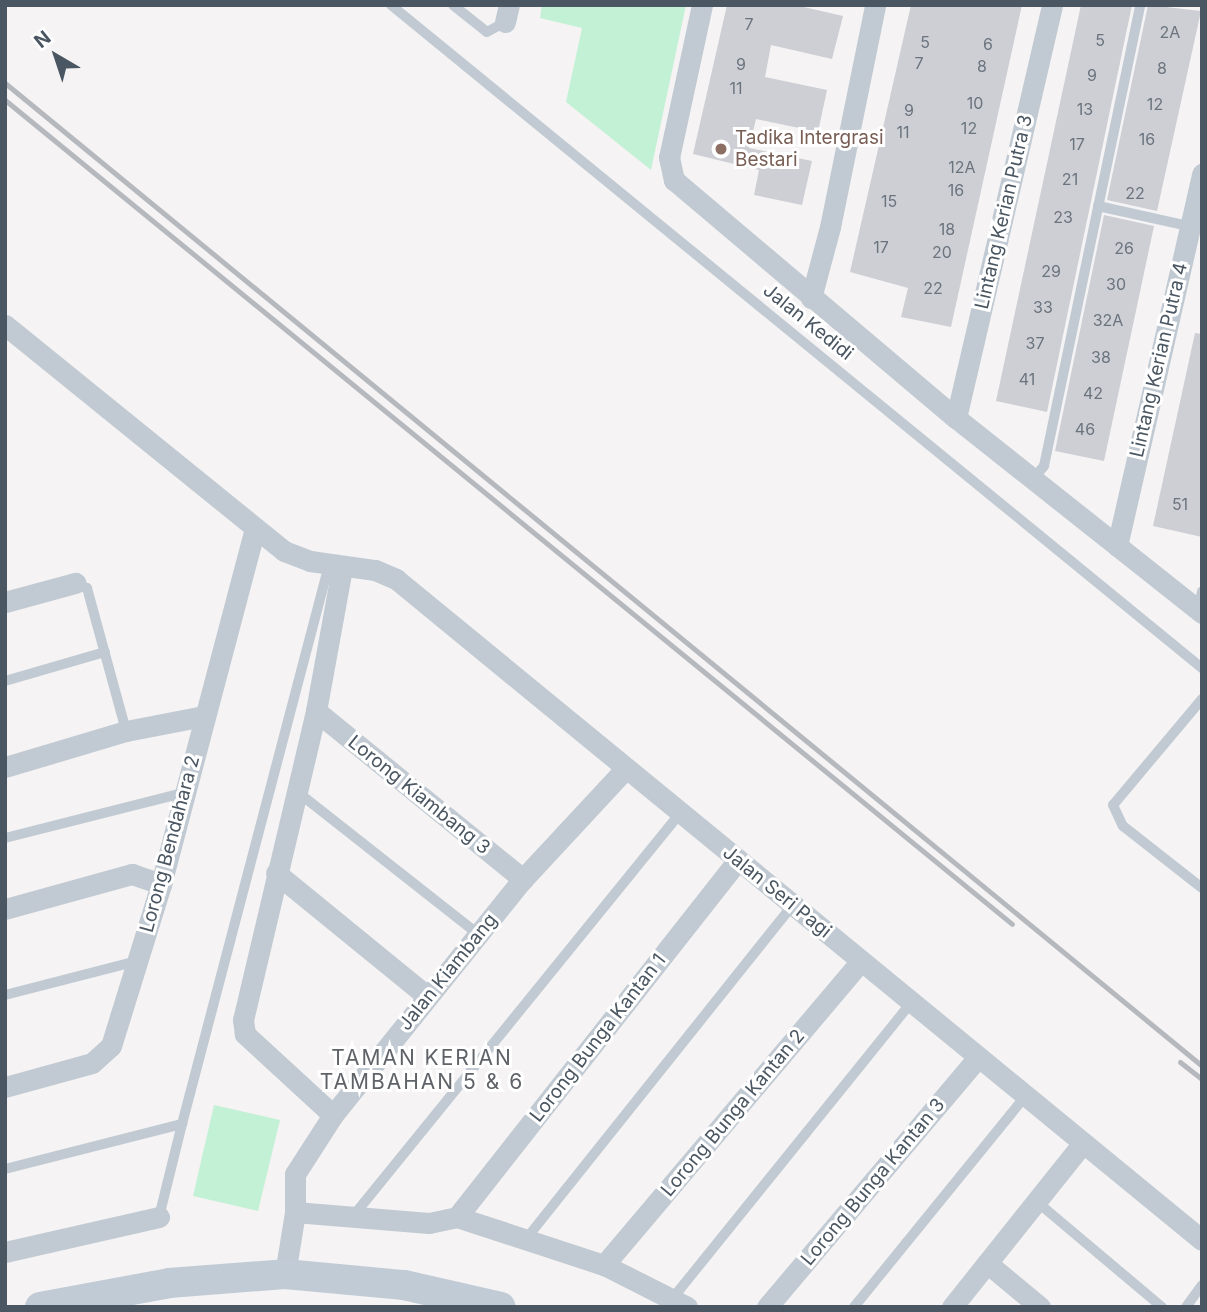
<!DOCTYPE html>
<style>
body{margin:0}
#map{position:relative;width:1207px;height:1312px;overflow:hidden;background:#f5f3f3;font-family:Inter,sans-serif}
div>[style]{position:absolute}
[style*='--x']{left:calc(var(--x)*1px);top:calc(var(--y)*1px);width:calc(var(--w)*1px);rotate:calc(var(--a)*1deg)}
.green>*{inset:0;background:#c3f1d5}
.building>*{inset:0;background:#cdcfd5}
.lane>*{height:10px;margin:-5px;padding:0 5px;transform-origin:5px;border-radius:5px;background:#c1cad2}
.street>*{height:21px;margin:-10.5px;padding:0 10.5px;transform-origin:10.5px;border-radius:10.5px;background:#c1cad2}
.secondary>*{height:30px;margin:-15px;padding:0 15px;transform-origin:15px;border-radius:15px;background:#c1cbd6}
.rail>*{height:5px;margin:-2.5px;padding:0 2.5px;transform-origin:2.5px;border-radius:2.5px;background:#b5b8bd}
.dots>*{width:19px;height:19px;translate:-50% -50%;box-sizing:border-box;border:4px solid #fff;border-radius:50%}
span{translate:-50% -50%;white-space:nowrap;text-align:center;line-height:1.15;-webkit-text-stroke:6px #fff;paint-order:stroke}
.number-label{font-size:16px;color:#6b747e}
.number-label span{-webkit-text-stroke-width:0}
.education-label{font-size:19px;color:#785e54}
.left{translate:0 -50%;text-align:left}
.street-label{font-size:19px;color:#4a5661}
.neighbourhood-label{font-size:21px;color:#5f6368;letter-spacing:2px}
.frame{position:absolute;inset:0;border:7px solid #4a5661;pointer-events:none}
.north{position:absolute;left:21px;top:21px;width:70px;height:70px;-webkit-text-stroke:5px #fff;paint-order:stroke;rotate:321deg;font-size:19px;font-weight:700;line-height:28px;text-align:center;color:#4a5661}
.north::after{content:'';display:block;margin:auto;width:24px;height:32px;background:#4a5661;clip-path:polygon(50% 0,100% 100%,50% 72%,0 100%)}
</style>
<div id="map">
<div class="green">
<i style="clip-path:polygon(542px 5px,686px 5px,651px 170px,566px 102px,582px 28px,540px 18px)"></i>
<i style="clip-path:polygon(214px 1105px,280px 1120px,258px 1211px,193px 1196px)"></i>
</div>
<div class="building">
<i style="clip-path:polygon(727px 5px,795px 5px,843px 16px,832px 59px,771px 45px,765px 77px,827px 90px,818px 132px,756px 119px,749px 148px,812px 161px,802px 205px,754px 195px,759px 170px,693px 154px)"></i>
<i style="clip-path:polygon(911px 5px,1022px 5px,951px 327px,901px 317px,908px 288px,850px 272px)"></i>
<i style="clip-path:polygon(1081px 5px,1132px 5px,1047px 412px,996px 401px)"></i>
<i style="clip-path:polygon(1148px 5px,1201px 11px,1157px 211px,1107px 200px)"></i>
<i style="clip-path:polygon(1104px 215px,1154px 226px,1104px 461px,1055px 451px)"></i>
<i style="clip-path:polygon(1195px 333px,1202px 334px,1202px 537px,1153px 526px)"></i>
</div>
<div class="lane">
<i style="--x:391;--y:5;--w:1048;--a:39.27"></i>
<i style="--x:453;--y:5;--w:43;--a:38.5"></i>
<i style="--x:487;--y:32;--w:21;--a:-29"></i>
<i style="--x:1098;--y:206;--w:107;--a:12.5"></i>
<i style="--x:1033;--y:479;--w:17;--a:-50"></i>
<i style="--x:1044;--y:466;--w:471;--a:-78.2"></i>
<i style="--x:75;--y:583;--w:13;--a:23"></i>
<i style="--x:87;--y:588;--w:148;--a:74.7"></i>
<i style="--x:1198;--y:610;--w:19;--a:-78"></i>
<i style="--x:5;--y:681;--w:104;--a:-16.2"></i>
<i style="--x:1202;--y:699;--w:138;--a:130"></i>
<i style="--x:1113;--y:805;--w:23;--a:65"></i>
<i style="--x:1123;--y:826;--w:100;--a:38.1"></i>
<i style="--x:295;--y:790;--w:234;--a:38.2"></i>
<i style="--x:5;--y:838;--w:184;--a:-14.2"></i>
<i style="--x:5;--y:995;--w:136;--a:-14.4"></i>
<i style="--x:182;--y:1124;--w:578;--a:-75.27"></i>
<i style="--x:5;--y:1169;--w:183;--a:-14.3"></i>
<i style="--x:182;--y:1124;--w:96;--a:103.9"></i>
<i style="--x:1036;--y:1201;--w:165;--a:40.1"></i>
<i style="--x:354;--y:1215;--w:519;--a:-50.94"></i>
<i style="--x:526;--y:1239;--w:428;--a:-51.4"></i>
<i style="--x:672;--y:1299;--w:382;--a:-51.1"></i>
<i style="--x:854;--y:1307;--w:273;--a:-50.9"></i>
<i style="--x:1186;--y:1307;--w:27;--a:-54"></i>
</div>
<div class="street">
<i style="--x:702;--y:5;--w:156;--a:102.2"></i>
<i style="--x:669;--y:157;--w:24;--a:78"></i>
<i style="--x:674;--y:180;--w:369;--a:40.2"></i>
<i style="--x:956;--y:418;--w:314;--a:38.4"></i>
<i style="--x:505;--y:22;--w:17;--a:-77"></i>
<i style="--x:811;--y:298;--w:73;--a:-75"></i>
<i style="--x:830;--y:227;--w:227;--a:-78.5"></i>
<i style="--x:5;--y:325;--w:359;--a:39"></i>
<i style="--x:284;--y:551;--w:28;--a:21"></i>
<i style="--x:310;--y:561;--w:66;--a:7.9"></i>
<i style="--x:375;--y:570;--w:23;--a:23"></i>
<i style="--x:396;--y:579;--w:1042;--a:39.36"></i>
<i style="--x:956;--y:418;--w:424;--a:-76.9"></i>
<i style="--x:1117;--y:546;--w:382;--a:-77.1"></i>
<i style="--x:5;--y:602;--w:73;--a:-15.2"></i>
<i style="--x:316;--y:711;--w:267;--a:39.1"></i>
<i style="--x:5;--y:767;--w:126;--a:-16.6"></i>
<i style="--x:126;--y:731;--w:79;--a:-10.9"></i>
<i style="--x:276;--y:873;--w:196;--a:39.2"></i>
<i style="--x:5;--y:909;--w:132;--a:-15.4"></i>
<i style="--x:132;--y:874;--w:31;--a:19"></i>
<i style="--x:5;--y:1087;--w:90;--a:-15.4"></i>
<i style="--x:92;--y:1063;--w:25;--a:-42"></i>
<i style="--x:111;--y:1046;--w:170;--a:-72.8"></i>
<i style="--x:161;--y:884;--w:368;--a:-75.2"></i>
<i style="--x:333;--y:1115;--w:120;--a:-137.4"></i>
<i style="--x:245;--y:1034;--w:14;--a:-98"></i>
<i style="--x:243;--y:1020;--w:318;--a:-76.7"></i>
<i style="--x:316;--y:711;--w:145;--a:-79.7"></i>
<i style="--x:295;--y:1212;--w:134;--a:4.7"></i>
<i style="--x:429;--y:1223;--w:29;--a:-12"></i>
<i style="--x:457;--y:1217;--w:155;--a:18.1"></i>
<i style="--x:604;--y:1265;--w:93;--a:26.8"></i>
<i style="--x:457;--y:1217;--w:454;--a:-51.8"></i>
<i style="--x:5;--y:1252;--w:158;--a:-12.8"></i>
<i style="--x:987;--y:1263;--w:69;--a:39.7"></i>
<i style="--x:604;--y:1265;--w:398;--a:-49.8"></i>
<i style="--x:285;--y:1274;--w:63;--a:-80.8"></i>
<i style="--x:295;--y:1212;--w:38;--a:-90"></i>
<i style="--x:295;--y:1174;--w:70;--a:-57.2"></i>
<i style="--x:333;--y:1115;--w:303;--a:-51.2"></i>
<i style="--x:523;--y:879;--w:151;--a:-47.1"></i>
<i style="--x:767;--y:1307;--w:327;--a:-49.8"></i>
<i style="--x:952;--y:1307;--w:210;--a:-51.4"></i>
</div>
<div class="secondary">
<i style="--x:40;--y:1307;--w:131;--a:-10.5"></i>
<i style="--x:169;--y:1283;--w:116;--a:-4.4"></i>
<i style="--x:285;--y:1274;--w:120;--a:5.3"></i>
<i style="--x:404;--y:1285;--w:99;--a:12.8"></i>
</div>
<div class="rail">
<i style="--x:5;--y:83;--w:1549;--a:39.39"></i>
<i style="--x:5;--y:100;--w:1301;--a:39.29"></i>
<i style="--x:1180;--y:1062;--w:28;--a:38"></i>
</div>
<div class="dots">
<i style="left:721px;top:149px;background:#8d6e63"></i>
</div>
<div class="number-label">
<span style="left:749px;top:24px">7</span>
<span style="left:1170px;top:32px">2A</span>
<span style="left:1100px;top:40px">5</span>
<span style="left:925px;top:42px">5</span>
<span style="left:988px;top:44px">6</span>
<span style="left:919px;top:63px">7</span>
<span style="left:741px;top:64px">9</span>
<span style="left:982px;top:66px">8</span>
<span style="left:1162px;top:68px">8</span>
<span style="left:1092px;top:75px">9</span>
<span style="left:736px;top:88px">11</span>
<span style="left:975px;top:103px">10</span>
<span style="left:1155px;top:104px">12</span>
<span style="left:1085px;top:109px">13</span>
<span style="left:909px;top:110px">9</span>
<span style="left:969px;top:128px">12</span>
<span style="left:903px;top:132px">11</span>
<span style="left:1147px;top:139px">16</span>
<span style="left:1077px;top:144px">17</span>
<span style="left:962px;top:167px">12A</span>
<span style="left:1070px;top:179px">21</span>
<span style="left:956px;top:190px">16</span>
<span style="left:1135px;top:193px">22</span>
<span style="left:889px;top:201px">15</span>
<span style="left:1063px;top:217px">23</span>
<span style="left:947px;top:229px">18</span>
<span style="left:881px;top:247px">17</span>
<span style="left:1124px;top:248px">26</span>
<span style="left:942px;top:252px">20</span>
<span style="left:1051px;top:271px">29</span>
<span style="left:1116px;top:284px">30</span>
<span style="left:933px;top:288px">22</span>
<span style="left:1043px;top:307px">33</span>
<span style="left:1108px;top:320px">32A</span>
<span style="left:1035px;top:343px">37</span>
<span style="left:1101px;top:357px">38</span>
<span style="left:1027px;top:379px">41</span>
<span style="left:1093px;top:393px">42</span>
<span style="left:1085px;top:429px">46</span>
<span style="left:1180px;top:504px">51</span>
</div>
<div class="education-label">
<span class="left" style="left:735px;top:149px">Tadika Intergrasi<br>Bestari</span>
</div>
<div class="street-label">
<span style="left:1004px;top:212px;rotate:-77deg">Lintang Kerian Putra 3</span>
<span style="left:808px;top:322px;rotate:39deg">Jalan Kedidi</span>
<span style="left:1159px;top:360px;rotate:-77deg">Lintang Kerian Putra 4</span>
<span style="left:419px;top:795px;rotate:39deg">Lorong Kiambang 3</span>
<span style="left:170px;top:844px;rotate:-75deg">Lorong Bendahara 2</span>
<span style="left:777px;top:892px;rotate:39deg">Jalan Seri Pagi</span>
<span style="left:448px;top:972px;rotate:-51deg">Jalan Kiambang</span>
<span style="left:598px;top:1038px;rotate:-52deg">Lorong Bunga Kantan 1</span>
<span style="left:733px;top:1113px;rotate:-50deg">Lorong Bunga Kantan 2</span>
<span style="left:873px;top:1182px;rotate:-50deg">Lorong Bunga Kantan 3</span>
</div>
<div class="neighbourhood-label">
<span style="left:422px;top:1070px">TAMAN KERIAN<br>TAMBAHAN 5 &amp; 6</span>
</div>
<div class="frame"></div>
<div class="north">N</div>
</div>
